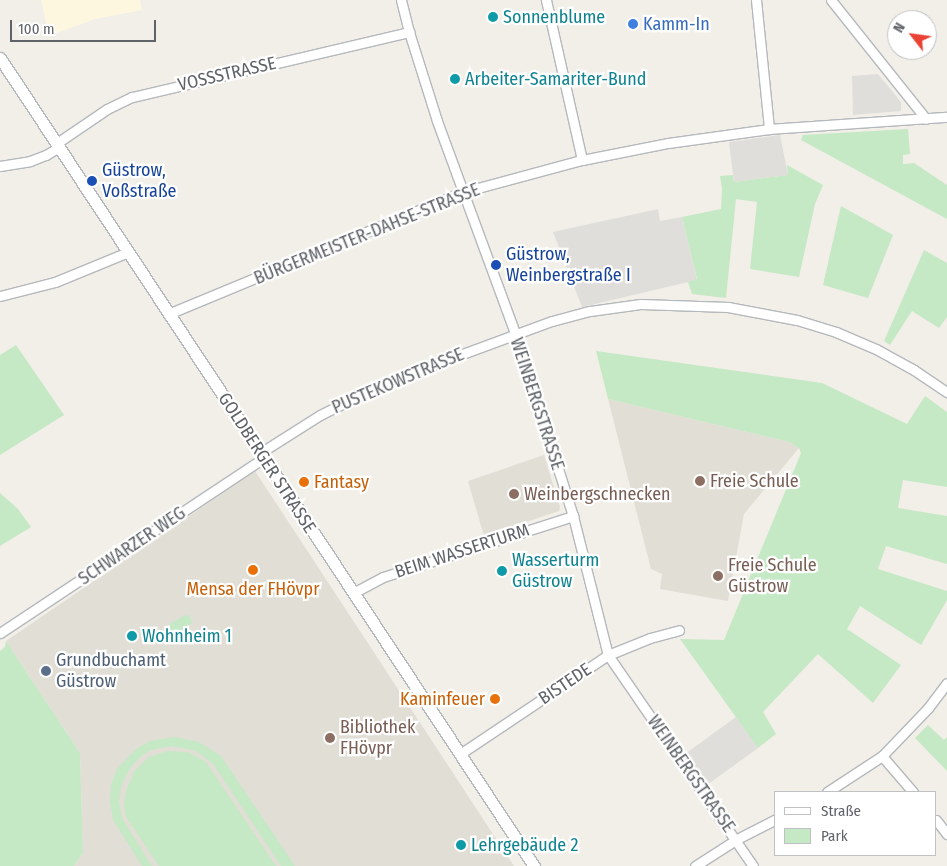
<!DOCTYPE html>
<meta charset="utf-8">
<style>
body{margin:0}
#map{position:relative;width:947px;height:866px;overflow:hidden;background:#f1efe8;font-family:"Fira Sans Condensed",sans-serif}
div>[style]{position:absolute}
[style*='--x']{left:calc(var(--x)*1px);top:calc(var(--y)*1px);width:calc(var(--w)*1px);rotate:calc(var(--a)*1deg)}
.commercial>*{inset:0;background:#fef7e0}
.industrial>*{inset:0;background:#e0deda}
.education>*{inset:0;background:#e1ded6}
.green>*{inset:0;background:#c5e8c5}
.roads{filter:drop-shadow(1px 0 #b5b8bc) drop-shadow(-1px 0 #b5b8bc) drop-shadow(0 1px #b5b8bc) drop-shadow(0 -1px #b5b8bc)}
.street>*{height:9px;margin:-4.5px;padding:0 4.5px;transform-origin:4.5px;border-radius:4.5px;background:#fff}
.secondary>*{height:11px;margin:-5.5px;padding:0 5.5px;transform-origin:5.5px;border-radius:5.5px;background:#fff}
.dots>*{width:14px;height:14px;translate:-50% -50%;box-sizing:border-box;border:2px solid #fff;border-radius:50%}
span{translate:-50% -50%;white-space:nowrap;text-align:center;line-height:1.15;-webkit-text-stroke:4.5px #fff;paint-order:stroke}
.culture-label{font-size:18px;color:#0d838f}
.left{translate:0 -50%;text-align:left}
.shop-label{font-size:18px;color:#366cbe}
.street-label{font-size:18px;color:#5f6368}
.transit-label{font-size:18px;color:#164399}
.education-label{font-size:18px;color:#785e54}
.food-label{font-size:18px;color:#c56008}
.right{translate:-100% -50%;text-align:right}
.service-label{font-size:18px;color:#4e5e75}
.legend{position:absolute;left:774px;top:791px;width:162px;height:65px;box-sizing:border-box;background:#fff;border:1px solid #bfc1c3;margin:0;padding:6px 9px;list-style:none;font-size:15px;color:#5f6368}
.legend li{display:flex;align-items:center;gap:10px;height:25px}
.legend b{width:25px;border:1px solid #bfc1c3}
.north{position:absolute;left:887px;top:10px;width:50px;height:50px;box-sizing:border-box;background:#fff;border:1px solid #bfc1c3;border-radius:50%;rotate:300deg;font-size:14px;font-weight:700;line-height:20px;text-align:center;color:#5f6368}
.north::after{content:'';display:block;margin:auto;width:18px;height:22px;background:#ea4335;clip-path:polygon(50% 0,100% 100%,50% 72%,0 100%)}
.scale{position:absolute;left:10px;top:20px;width:146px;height:22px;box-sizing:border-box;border:2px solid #5f6368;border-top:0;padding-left:6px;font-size:15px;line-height:18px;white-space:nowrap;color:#5f6368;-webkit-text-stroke:4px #fff;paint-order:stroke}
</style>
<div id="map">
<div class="commercial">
<i style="clip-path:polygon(41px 0,140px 0,142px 10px,95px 19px,54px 34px,51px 26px,47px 27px)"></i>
</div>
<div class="industrial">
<i style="clip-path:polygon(878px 74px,901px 102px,901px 111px,853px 115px,852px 76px)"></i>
<i style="clip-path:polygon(780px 135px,788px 175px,734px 182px,729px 142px)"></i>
<i style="clip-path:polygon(658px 209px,660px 221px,682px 217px,697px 280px,582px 307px,553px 232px)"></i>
<i style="clip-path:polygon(736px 717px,758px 748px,707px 785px,685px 754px)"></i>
</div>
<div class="education">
<i style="clip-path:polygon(608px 399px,789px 442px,799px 448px,744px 514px,728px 601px,660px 589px,662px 574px,651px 569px)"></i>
<i style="clip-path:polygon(544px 455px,560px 507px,559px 511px,484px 536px,468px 481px)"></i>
<i style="clip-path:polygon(255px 471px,514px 866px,74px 866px,83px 853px,80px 753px,6px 641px)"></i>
</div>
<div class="green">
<i style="clip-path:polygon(908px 129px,910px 154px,903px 155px,903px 164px,914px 163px,947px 185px,947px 219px,801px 140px,803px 135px)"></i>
<i style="clip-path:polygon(787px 165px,823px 185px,815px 204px,799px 277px,750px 269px,757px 202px,736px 199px,726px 298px,692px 294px,688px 282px,697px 279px,682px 217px,721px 209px,722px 189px,720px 176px,733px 175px,734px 182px,788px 175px)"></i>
<i style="clip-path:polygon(841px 206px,893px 235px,868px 298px,823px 285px)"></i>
<i style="clip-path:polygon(924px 250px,947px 263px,947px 317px,939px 328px,912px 311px,890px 345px,884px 341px)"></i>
<i style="clip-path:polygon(16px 345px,64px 415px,0 455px,0 355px)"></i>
<i style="clip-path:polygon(596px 351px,822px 383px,907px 424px,925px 396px,947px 412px,947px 487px,903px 480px,898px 508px,947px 516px,947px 564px,886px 546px,878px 569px,947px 591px,947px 600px,921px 645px,860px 606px,847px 629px,901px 665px,873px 703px,818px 654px,763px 712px,776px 734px,758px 748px,680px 639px,724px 640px,801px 453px,799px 448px,789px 442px,608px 399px)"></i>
<i style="clip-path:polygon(0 493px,18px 509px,31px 527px,0 546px)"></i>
<i style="clip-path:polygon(186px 615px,190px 616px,192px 623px,178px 632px,171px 631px,169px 629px,171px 623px)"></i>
<i style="clip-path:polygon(6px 641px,80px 753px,83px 853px,74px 866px,0 866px,0 651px,5px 647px)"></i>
<i style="clip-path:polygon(928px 725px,944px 740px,947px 737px,947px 771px,915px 738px)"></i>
<i style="clip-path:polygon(174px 737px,199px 742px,221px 756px,295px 866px,281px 866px,213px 764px,196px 751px,172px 746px,151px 750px,140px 757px,130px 768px,121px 787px,119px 802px,122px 818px,152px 866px,142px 866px,113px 820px,110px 802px,111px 785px,117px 769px,136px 749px,150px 741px)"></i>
<i style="clip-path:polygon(168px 751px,188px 752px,206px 762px,276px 866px,159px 866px,126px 817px,124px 804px,126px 791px,135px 770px,149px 757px)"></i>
</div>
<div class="roads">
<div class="street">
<i style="--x:401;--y:0;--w:33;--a:76"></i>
<i style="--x:409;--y:32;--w:93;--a:72.5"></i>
<i style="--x:437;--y:121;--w:226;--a:69.8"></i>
<i style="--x:515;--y:333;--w:192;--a:72.4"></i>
<i style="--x:573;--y:516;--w:143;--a:75.9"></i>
<i style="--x:608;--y:655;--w:256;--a:55.5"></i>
<i style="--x:546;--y:0;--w:164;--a:77.3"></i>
<i style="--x:756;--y:0;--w:130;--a:84.2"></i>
<i style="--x:831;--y:0;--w:152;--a:51.4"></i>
<i style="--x:57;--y:143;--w:60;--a:-34.2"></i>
<i style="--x:107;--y:109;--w:28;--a:-26"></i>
<i style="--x:132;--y:97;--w:285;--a:-13.2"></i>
<i style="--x:0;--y:166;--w:30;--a:-9"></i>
<i style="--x:30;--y:161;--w:17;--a:-21"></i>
<i style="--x:46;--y:155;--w:15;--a:-32"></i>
<i style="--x:0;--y:296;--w:57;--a:-14.3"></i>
<i style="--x:55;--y:282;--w:79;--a:-22.3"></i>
<i style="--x:168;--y:314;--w:319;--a:-22.5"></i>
<i style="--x:463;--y:192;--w:123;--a:-15.1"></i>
<i style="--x:582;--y:160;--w:88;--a:-11.2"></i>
<i style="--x:668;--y:143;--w:102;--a:-7.9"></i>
<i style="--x:769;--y:129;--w:178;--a:-3.9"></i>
<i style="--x:260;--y:453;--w:71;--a:-32.3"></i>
<i style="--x:320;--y:415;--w:72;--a:-26.6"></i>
<i style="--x:384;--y:383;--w:179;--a:-20.3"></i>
<i style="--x:552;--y:321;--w:39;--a:-15"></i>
<i style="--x:590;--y:311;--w:51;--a:-7.8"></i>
<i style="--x:641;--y:304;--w:87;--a:2"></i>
<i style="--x:728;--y:307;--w:70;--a:10.7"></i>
<i style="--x:797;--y:320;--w:41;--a:17.1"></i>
<i style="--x:836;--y:332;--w:43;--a:23"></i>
<i style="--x:876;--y:349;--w:43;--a:28.9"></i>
<i style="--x:914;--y:370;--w:40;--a:34"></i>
<i style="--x:353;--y:593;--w:34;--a:-28"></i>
<i style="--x:383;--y:577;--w:200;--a:-17.8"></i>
<i style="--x:0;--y:633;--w:316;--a:-33.6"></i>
<i style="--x:460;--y:754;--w:178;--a:-33.8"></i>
<i style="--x:608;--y:655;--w:45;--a:-22"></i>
<i style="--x:650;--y:638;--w:30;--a:-15"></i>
<i style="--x:882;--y:756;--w:48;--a:49.3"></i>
<i style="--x:827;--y:792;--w:66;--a:-33.2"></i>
<i style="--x:882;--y:756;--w:66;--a:-46.2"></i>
<i style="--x:928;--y:708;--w:31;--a:-53"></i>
<i style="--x:936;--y:820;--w:18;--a:52"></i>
<i style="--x:695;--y:866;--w:50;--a:-32.7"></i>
<i style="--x:737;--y:839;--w:44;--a:-27.1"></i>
</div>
<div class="secondary">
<i style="--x:0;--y:58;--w:969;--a:56.54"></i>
</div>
</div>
<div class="dots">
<i style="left:493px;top:17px;background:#0f9aa8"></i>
<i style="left:633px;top:24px;background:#3f7fe0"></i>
<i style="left:455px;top:79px;background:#0f9aa8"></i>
<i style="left:92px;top:181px;background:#1a4fb4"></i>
<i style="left:496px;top:265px;background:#1a4fb4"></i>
<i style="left:700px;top:481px;background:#8d6e63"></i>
<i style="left:304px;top:482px;background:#e8710a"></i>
<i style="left:514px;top:494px;background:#8d6e63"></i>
<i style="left:253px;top:570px;background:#e8710a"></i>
<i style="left:502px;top:571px;background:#0f9aa8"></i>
<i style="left:718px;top:576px;background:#8d6e63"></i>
<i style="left:132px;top:636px;background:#0f9aa8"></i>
<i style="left:46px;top:671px;background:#5c6f8a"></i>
<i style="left:495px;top:699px;background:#e8710a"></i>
<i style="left:330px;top:738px;background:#8d6e63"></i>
<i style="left:461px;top:845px;background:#0f9aa8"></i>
</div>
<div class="culture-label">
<span class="left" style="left:503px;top:17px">Sonnenblume</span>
<span class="left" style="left:465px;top:79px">Arbeiter-Samariter-Bund</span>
<span class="left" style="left:512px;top:571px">Wasserturm<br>Güstrow</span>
<span class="left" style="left:142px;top:636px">Wohnheim 1</span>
<span class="left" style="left:471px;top:845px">Lehrgebäude 2</span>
</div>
<div class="shop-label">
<span class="left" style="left:643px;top:24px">Kamm-In</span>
</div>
<div class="street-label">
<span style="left:227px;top:74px;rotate:-13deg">VOSSSTRASSE</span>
<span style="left:367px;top:234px;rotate:-22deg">BÜRGERMEISTER-DAHSE-STRASSE</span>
<span style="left:398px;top:381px;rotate:-23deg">PUSTEKOWSTRASSE</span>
<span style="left:537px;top:404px;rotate:72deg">WEINBERGSTRASSE</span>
<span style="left:267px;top:463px;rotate:57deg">GOLDBERGER STRASSE</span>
<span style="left:132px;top:546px;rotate:-34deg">SCHWARZER WEG</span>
<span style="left:462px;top:551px;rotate:-18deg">BEIM WASSERTURM</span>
<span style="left:565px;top:684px;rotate:-34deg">BISTEDE</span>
<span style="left:691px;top:774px;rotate:55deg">WEINBERGSTRASSE</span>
</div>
<div class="transit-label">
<span class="left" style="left:102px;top:181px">Güstrow,<br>Voßstraße</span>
<span class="left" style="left:506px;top:265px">Güstrow,<br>Weinbergstraße I</span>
</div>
<div class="education-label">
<span class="left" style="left:710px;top:481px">Freie Schule</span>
<span class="left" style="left:524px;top:494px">Weinbergschnecken</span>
<span class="left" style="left:728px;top:576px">Freie Schule<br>Güstrow</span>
<span class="left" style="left:340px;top:738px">Bibliothek<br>FHövpr</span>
</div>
<div class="food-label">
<span class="left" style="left:314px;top:482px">Fantasy</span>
<span style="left:253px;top:589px">Mensa der FHövpr</span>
<span class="right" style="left:485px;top:699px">Kaminfeuer</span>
</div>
<div class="service-label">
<span class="left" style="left:56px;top:671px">Grundbuchamt<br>Güstrow</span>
</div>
<ul class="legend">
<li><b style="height:6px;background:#fff"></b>Straße</li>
<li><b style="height:14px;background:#c5e8c5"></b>Park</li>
</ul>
<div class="north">N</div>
<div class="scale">100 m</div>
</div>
